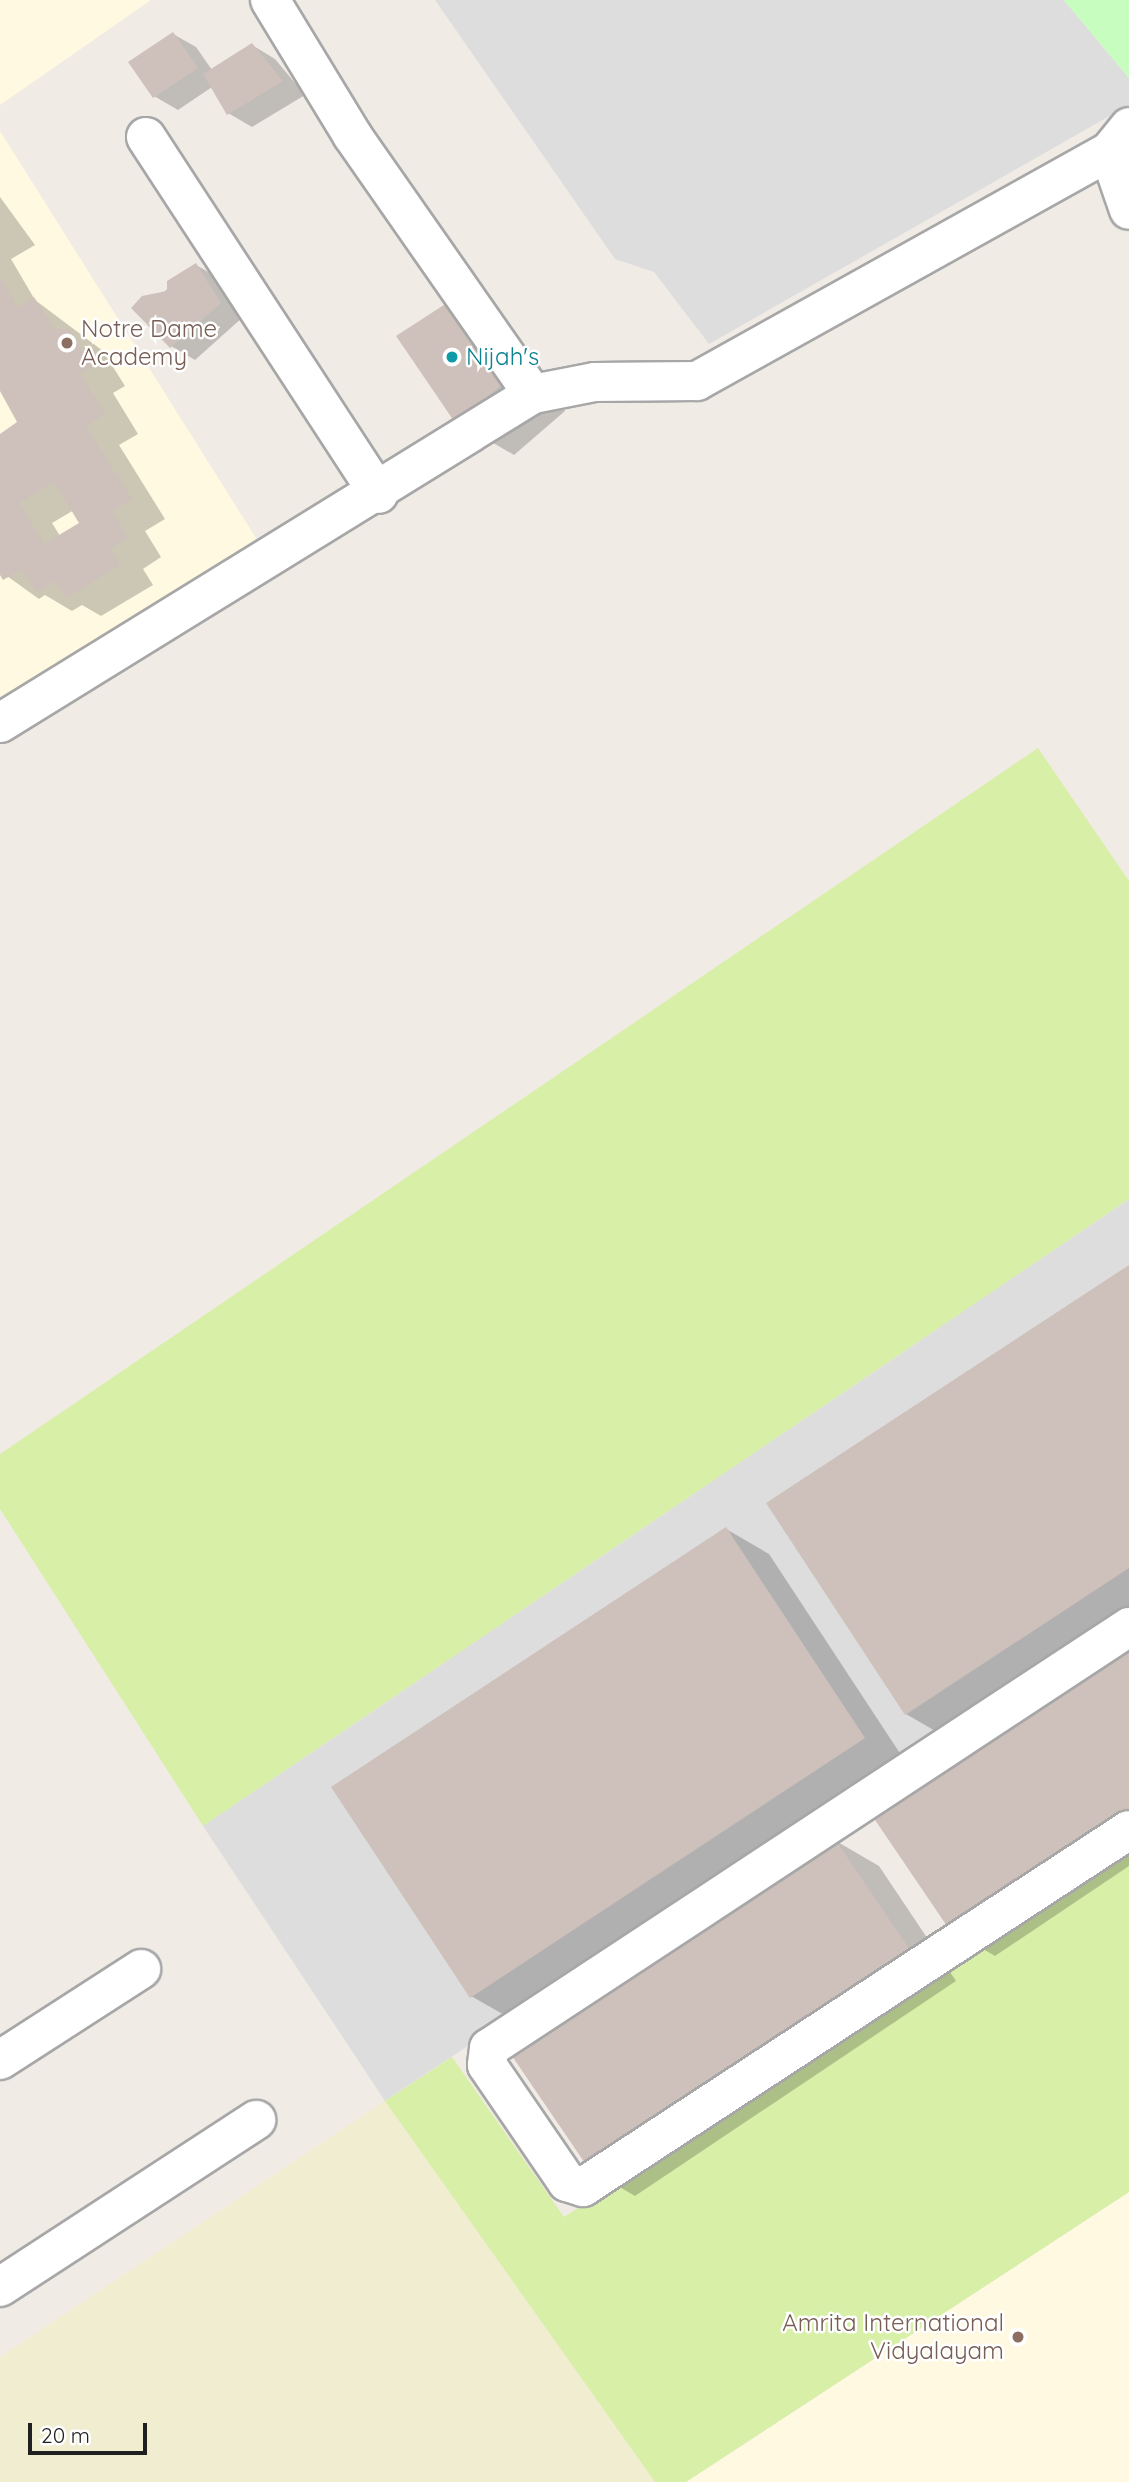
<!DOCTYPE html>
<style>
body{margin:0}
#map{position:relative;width:1129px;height:2482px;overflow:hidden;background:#f1ebe6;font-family:Quicksand,sans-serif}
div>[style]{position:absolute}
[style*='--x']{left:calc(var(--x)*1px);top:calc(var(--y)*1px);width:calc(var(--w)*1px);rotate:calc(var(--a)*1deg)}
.residential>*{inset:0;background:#dedddd}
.education>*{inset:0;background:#fff9e1}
.farmland>*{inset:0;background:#f1edd0}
.grass>*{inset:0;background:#d8efa8}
.park>*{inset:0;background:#c7fec0}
.shadow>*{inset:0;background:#0003}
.building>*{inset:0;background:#cec0bb}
.roads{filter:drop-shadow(2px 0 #a7a7a7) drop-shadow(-2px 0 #a7a7a7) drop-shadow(0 2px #a7a7a7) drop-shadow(0 -2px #a7a7a7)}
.minor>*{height:38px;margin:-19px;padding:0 19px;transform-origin:19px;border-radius:19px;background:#fff}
.dots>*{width:19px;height:19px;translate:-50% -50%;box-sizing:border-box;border:4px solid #fff;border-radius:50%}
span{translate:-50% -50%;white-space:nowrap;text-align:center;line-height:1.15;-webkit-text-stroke:5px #fff;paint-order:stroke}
.education-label{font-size:24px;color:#785e54}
.left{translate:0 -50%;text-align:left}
.right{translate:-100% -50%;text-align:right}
.culture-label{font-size:24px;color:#0d838f}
.scale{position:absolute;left:28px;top:2423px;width:119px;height:32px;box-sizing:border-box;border:4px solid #202020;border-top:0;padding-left:9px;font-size:21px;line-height:24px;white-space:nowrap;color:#202020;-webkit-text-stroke:5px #fff;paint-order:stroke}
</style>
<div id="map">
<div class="residential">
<i style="clip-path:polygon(435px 0,1064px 0,1129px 78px,1129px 105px,709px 344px,654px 272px,615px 259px)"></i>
<i style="clip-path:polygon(1129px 1199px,1129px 1607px,385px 2101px,203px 1826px)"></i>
</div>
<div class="education">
<i style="clip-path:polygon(0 0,151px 0,0 105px)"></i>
<i style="clip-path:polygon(0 131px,266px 554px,0 706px)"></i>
<i style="clip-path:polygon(1129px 2192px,1129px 2482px,686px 2482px)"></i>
</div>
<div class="farmland">
<i style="clip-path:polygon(385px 2101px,655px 2482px,0 2482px,0 2357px)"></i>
</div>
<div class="grass">
<i style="clip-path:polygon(1038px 748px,1129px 881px,1129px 1199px,203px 1826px,0 1509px,0 1454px)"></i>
<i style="clip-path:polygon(1129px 1846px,1129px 2192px,686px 2482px,655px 2482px,385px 2101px,452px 2057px,564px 2217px)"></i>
</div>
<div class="park">
<i style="clip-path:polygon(1064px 0,1129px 0,1129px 78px)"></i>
</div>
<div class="shadow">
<i style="clip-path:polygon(173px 34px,196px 47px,212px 70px,252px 45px,275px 59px,305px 95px,252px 127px,228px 113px,212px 87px,178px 110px,154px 96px)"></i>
<i style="clip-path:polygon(evenodd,0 197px,35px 245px,11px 259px,35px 300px,103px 351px,125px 386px,113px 393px,138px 434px,119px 445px,165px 519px,145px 531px,161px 557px,143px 569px,153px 585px,101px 616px,82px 605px,72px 611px,45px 595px,39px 599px,0 571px,0 436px,19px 422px,0 388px,0 197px,74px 510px,82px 524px,60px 536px,52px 523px,74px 510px)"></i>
<i style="clip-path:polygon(196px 265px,219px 278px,243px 317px,195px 360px,171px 346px,158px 297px)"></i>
<i style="clip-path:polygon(507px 336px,565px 411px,514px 455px,457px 422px)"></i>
<i style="clip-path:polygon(1129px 1267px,1129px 1620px,949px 1739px,906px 1714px)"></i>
<i style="clip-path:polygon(726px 1529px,769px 1554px,907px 1764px,515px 2021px,471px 1996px)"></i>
<i style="clip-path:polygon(1129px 1643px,1129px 1866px,995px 1956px,952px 1931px)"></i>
<i style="clip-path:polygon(836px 1841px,879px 1866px,956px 1981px,635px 2196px,592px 2171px)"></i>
</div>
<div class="building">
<i style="clip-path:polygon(173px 32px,198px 68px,153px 98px,128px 62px)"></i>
<i style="clip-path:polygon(252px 43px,283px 81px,227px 115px,203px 74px)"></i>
<i style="clip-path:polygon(196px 263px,221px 303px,170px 348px,131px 308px,142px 296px,167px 291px,167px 281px)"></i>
<i style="clip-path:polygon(evenodd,0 277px,18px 308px,34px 297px,54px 329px,69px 329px,92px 366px,80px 373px,105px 414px,86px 426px,132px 499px,112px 511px,128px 537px,110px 549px,120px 565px,66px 598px,55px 581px,37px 592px,22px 569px,3px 580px,0 575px,0 434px,17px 422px,0 391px,0 277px,54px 482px,79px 523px,44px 544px,19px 503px,54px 482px)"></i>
<i style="clip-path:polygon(450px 301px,509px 378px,456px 424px,396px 336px)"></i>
<i style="clip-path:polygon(1129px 1265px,1129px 1568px,905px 1715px,766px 1503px)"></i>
<i style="clip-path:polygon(726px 1527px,865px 1738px,470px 1998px,331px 1787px)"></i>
<i style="clip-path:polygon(1129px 1641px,1129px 1812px,951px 1932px,871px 1814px)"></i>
<i style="clip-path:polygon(835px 1839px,914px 1956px,591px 2172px,512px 2056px)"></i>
</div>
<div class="roads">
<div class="minor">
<i style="--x:270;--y:0;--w:158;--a:58.7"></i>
<i style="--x:352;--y:135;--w:316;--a:55.1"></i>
<i style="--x:146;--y:137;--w:426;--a:56.9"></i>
<i style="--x:1109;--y:152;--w:61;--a:71"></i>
<i style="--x:0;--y:723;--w:626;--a:-31.69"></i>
<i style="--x:533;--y:394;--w:62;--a:-11.1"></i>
<i style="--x:594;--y:382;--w:103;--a:-0.6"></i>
<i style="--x:697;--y:381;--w:471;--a:-29.1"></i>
<i style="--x:1109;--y:152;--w:32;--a:-51"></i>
<i style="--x:1129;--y:1627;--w:766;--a:146.66"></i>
<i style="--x:489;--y:2048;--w:17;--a:97"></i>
<i style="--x:487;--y:2065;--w:142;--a:55.6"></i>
<i style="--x:567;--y:2182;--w:17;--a:17"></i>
<i style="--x:583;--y:2187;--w:652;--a:-33.18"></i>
<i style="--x:0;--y:2060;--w:168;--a:-32.8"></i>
<i style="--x:0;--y:2287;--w:306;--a:-33.1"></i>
</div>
</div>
<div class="dots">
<i style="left:67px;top:343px;background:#8d6e63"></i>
<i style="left:452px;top:357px;background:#0f9aa8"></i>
<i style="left:1018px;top:2337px;background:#8d6e63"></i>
</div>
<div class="education-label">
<span class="left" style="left:81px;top:343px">Notre Dame<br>Academy</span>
<span class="right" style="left:1004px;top:2337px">Amrita International<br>Vidyalayam</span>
</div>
<div class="culture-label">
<span class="left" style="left:466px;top:357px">Nijah's</span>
</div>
<div class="scale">20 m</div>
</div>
